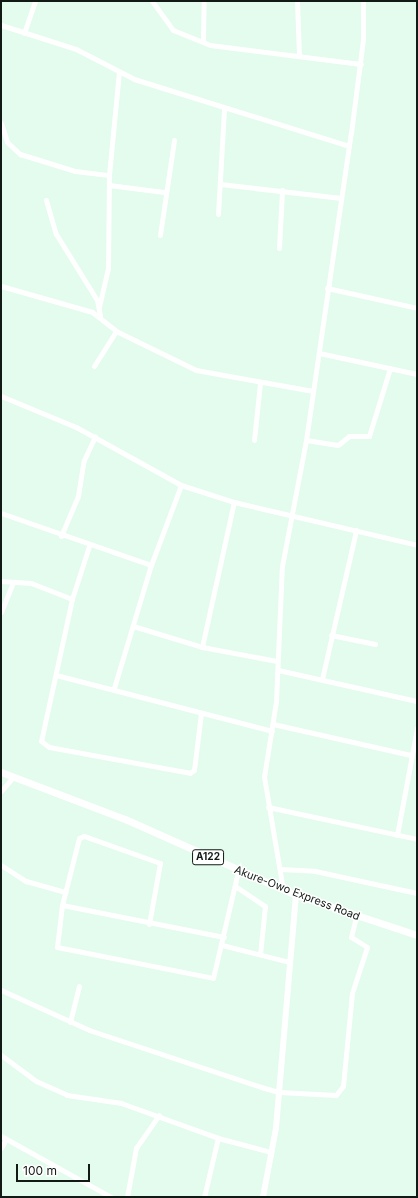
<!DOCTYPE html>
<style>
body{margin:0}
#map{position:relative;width:418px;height:1198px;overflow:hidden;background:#e3fced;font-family:Inter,sans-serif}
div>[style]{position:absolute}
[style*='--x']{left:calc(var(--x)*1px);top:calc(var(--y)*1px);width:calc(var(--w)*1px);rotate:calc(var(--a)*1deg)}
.minor>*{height:5px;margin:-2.5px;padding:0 2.5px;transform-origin:2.5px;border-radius:2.5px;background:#fff}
.major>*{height:6px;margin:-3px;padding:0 3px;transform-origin:3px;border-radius:3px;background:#fff}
.highway>*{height:7px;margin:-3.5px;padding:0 3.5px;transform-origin:3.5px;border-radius:3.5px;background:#fff}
span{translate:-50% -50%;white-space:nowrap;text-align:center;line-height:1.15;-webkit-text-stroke:3px #fff;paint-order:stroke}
.shield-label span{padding:1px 3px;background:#fff;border:1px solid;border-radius:3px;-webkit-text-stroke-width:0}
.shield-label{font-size:10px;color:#111a15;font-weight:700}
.street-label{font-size:11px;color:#111a15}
.frame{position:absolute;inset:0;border:2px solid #111a15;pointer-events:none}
.scale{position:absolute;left:16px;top:1164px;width:74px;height:18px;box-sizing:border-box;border:2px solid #111a15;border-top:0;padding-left:5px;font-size:12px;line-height:14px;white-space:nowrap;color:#111a15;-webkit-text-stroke:3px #fff;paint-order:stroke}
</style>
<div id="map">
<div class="minor">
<i style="--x:152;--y:1;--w:36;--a:54"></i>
<i style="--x:173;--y:30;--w:40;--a:22"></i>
<i style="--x:210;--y:45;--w:152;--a:7.2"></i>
<i style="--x:297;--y:1;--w:54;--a:87.9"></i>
<i style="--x:1;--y:25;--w:79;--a:17.7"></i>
<i style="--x:76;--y:49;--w:65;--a:27.3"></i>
<i style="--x:134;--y:79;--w:225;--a:17.3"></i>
<i style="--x:24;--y:33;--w:34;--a:-71"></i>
<i style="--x:203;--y:40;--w:39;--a:-89"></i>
<i style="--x:1;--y:123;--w:20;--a:72"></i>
<i style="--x:7;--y:142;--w:18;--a:43"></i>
<i style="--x:20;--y:154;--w:58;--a:17.2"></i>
<i style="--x:75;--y:171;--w:34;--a:7"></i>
<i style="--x:220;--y:184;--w:122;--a:6.6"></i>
<i style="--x:109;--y:185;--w:55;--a:7.3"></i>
<i style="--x:46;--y:200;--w:35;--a:74"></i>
<i style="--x:56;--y:234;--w:78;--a:58.2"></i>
<i style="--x:97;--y:300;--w:16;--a:79"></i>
<i style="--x:218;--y:214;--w:105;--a:-86.7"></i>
<i style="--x:160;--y:235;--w:96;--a:-81.6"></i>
<i style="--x:279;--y:248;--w:58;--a:-87"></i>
<i style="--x:1;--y:286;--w:95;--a:15.9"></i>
<i style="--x:92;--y:312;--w:31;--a:38"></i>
<i style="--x:116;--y:331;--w:89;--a:26"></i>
<i style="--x:196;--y:370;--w:119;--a:10.2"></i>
<i style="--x:327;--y:288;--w:92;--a:12.5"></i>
<i style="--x:99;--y:307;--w:39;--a:-77"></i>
<i style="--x:108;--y:269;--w:94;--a:-89.4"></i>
<i style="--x:109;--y:175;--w:103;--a:-84.5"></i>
<i style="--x:319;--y:353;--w:100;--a:12.1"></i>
<i style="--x:94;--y:366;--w:41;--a:-57.8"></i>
<i style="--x:1;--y:396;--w:81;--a:22.5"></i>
<i style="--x:76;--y:427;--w:120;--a:28.9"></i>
<i style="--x:181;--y:485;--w:56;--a:17.8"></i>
<i style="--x:234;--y:502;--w:188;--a:13.2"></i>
<i style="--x:254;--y:440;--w:57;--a:-84"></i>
<i style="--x:306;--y:440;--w:32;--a:9"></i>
<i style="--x:338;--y:445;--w:14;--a:-39"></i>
<i style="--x:349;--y:436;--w:20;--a:0"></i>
<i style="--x:369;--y:436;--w:71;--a:-72.8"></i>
<i style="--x:1;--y:513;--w:159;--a:19.1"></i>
<i style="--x:61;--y:536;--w:43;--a:-67"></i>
<i style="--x:78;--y:496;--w:36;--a:-81"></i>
<i style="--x:84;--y:460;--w:26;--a:-65"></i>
<i style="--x:89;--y:546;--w:56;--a:107.8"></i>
<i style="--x:72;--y:599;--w:145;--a:102.3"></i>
<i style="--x:41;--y:741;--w:10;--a:37"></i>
<i style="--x:49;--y:747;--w:143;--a:10.4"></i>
<i style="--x:190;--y:773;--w:5;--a:-37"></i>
<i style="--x:194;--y:770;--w:57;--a:-83"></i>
<i style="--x:1;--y:581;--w:30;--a:4"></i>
<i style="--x:31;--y:583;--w:44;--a:21.3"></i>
<i style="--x:1;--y:612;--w:31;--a:-68"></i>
<i style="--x:133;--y:626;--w:72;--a:16.9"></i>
<i style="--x:202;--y:647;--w:76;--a:10.6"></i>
<i style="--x:331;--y:635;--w:45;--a:11.6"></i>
<i style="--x:202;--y:647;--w:148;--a:-77.6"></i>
<i style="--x:278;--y:670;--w:142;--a:12.6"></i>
<i style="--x:56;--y:675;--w:223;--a:14.5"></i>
<i style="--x:322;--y:679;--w:153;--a:-77.1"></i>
<i style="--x:114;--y:688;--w:128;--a:-73.3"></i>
<i style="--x:151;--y:565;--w:85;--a:-69.4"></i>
<i style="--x:273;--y:724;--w:141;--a:12.7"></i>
<i style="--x:1;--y:791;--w:18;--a:-49"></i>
<i style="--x:268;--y:807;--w:152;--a:12.1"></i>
<i style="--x:397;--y:835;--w:109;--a:-79.4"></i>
<i style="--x:1;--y:865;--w:30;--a:33"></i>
<i style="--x:26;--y:881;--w:41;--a:15.8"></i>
<i style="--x:280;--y:869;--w:35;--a:3"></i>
<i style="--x:315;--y:871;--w:104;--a:12.2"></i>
<i style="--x:235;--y:886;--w:36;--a:34"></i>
<i style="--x:265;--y:906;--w:48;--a:95.9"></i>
<i style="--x:283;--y:890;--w:115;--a:-99.5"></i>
<i style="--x:264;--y:777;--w:77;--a:-81"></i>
<i style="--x:276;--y:701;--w:135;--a:-87.5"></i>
<i style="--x:282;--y:566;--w:128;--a:-79.2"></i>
<i style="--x:306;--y:440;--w:310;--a:-81.7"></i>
<i style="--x:351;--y:133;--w:95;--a:-82.7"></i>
<i style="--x:363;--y:39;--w:38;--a:-90"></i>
<i style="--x:62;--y:905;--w:165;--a:11.2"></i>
<i style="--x:149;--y:924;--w:62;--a:-79.8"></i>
<i style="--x:160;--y:863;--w:81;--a:-160.4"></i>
<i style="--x:84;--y:836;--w:5;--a:158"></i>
<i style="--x:79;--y:838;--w:69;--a:104.2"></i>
<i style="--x:62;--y:905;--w:42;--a:96.8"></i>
<i style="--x:57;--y:947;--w:159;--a:11.2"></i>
<i style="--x:213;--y:978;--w:110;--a:-76.8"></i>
<i style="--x:222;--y:945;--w:69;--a:14.2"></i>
<i style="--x:1;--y:990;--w:97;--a:24.4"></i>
<i style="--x:89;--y:1030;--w:181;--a:18.3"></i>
<i style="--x:261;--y:1087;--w:19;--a:16"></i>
<i style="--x:279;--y:1092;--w:57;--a:3"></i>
<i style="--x:336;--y:1095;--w:11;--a:-52"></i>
<i style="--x:343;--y:1086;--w:93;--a:-84.5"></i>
<i style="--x:352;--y:993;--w:48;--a:-71.9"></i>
<i style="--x:367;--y:947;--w:19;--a:-148"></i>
<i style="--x:351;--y:937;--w:21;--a:-76"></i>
<i style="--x:70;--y:1022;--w:37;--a:-76"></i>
<i style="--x:1;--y:1055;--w:44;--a:36.6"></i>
<i style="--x:36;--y:1081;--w:34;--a:24"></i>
<i style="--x:67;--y:1095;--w:55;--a:8.4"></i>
<i style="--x:121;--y:1103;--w:103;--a:19.8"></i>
<i style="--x:218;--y:1138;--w:55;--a:14.8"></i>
<i style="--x:1;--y:1136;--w:126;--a:29"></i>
<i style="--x:1;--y:1148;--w:8;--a:-60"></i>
<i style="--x:127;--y:1197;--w:50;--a:-79.6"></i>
<i style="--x:136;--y:1148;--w:40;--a:-55.1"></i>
<i style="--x:204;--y:1197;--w:61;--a:-76.7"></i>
</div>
<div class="major">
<i style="--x:263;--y:1197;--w:70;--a:-79.3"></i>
<i style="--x:276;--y:1128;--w:234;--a:-85.1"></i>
</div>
<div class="highway">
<i style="--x:1;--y:772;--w:133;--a:20.8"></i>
<i style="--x:125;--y:819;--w:187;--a:24"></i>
<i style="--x:296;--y:895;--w:127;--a:18.3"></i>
</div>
<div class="shield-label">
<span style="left:208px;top:857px">A122</span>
</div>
<div class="street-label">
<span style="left:297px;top:893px;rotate:21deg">Akure-Owo Express Road</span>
</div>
<div class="frame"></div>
<div class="scale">100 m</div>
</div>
